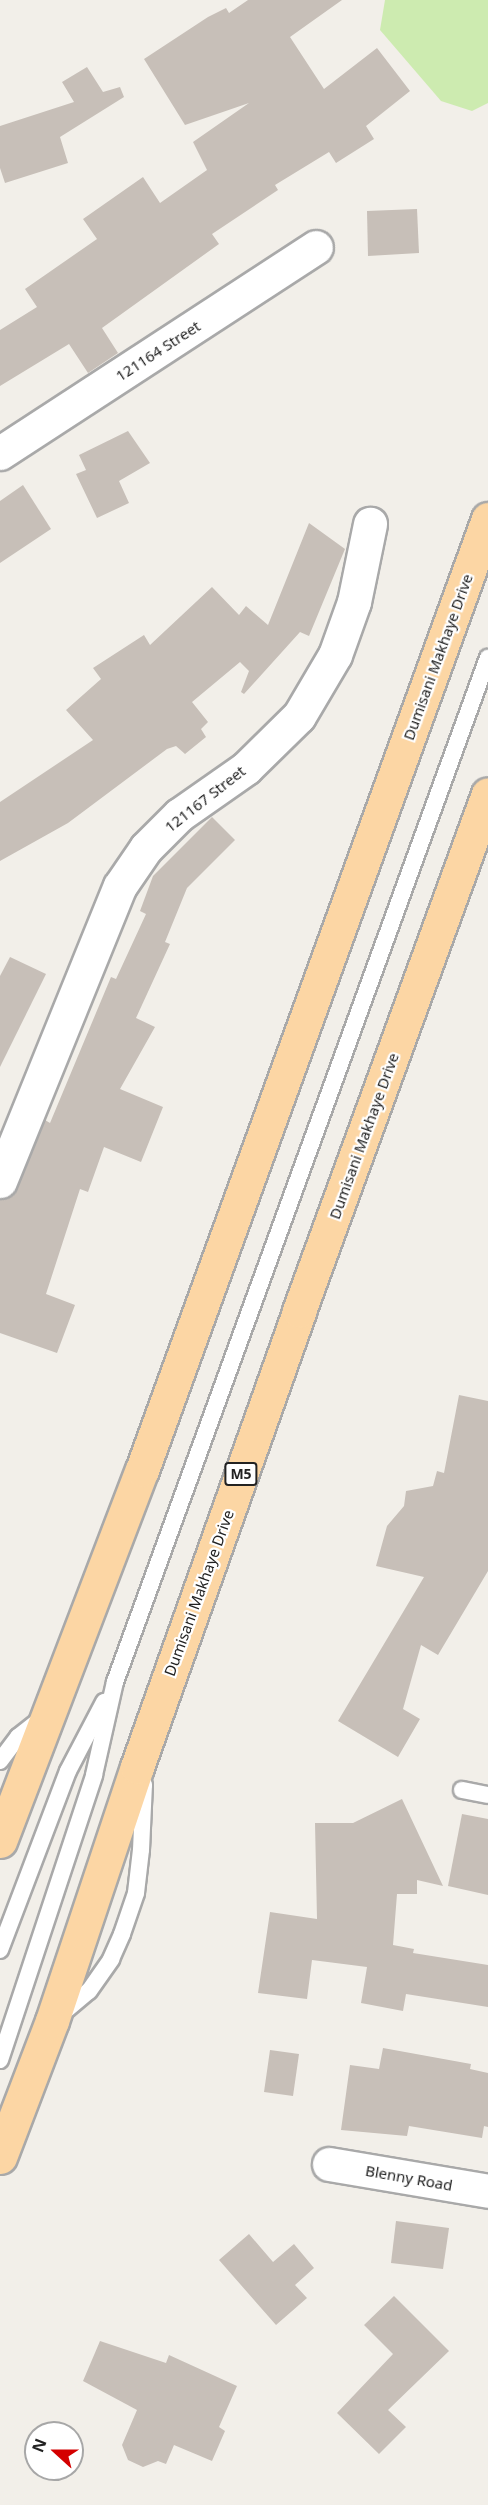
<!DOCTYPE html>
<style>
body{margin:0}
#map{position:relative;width:488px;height:2505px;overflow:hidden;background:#f2efe9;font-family:"Noto Sans",sans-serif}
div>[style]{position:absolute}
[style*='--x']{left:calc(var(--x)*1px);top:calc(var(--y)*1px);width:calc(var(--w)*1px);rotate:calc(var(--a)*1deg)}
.grass>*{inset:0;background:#cdebb0}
.building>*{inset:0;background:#c7bfb8}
.roads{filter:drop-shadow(2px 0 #a9a9a9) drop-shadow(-2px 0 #a9a9a9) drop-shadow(0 2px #a9a9a9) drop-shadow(0 -2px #a9a9a9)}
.lane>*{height:16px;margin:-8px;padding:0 8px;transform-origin:8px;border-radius:8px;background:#fff}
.street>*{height:33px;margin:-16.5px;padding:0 16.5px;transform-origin:16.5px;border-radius:16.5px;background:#fff}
.primary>*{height:33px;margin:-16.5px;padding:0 16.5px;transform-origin:16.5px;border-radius:16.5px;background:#fcd6a4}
span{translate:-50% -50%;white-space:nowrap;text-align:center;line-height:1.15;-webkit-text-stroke:4.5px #fff;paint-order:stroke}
.shield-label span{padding:2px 4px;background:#fff;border:2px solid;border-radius:4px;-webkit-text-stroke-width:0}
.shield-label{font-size:14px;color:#222;font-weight:700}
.street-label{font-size:15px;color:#222}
.north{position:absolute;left:24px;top:2421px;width:60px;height:60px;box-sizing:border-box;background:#fff;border:2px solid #a7a7a7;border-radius:50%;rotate:291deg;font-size:16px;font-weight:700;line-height:24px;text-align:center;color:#222}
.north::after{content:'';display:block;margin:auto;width:21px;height:27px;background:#d40000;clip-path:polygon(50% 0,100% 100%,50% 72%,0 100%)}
</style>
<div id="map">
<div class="grass">
<i style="clip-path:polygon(385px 0,488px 0,488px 103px,472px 111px,441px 101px,380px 30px)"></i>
</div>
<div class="building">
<i style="clip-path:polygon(248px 0,342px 0,290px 37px,324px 89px,377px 48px,410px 91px,366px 126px,374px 139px,336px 163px,329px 152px,275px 185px,278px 190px,212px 234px,219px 244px,102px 328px,118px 353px,88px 373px,69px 344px,0 386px,0 330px,37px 307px,25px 289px,97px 239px,83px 219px,143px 177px,160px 203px,207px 170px,193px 142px,249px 103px,185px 125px,144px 59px,208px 17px,226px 8px,229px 13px)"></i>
<i style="clip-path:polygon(87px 67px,103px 92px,120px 87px,124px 97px,60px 137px,68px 163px,5px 183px,0 168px,0 126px,74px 102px,62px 82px)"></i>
<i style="clip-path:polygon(417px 209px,419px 253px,368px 256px,367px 211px)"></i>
<i style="clip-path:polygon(128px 431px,150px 463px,119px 481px,129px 503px,97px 518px,76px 474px,86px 470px,79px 455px)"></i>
<i style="clip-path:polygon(23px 485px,51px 529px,0 563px,0 501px)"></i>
<i style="clip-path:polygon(309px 523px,345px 549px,309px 636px,300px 632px,244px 694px,241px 692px,249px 671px,240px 662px,192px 702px,208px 722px,201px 729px,206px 737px,185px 754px,176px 746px,167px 749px,68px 823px,0 861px,0 802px,93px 740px,66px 710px,101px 679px,93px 668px,144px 635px,150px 645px,212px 587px,239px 615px,246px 606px,268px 625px)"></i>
<i style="clip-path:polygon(212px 817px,235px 840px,187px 888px,165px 942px,170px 944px,136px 1018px,155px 1027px,120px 1089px,163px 1107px,141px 1162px,104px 1147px,88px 1192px,80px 1189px,46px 1294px,75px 1305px,57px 1353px,0 1333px,0 1199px,11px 1196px,17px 1189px,45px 1120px,50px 1123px,111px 977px,116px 979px,146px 914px,140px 911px,153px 876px)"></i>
<i style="clip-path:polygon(10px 957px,46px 974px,0 1067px,0 976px)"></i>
<i style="clip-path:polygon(459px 1395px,488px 1401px,488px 1571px,438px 1655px,421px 1645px,403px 1709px,420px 1719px,398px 1757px,338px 1721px,424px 1577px,376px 1566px,387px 1526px,404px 1506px,406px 1491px,433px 1486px,437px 1471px,444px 1473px)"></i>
<i style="clip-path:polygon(402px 1799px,443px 1886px,417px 1880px,417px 1894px,397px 1894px,393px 1945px,414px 1949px,413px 1953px,488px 1965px,488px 2007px,406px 1994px,403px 2011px,361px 2003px,367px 1967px,312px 1960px,307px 1999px,258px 1993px,270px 1912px,317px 1919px,315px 1823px,353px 1823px)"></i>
<i style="clip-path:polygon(462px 1814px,488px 1819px,488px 1895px,448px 1886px)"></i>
<i style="clip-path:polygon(383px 2048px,471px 2064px,470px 2069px,488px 2073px,488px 2127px,484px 2126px,482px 2138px,409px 2126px,407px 2136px,341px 2130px,350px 2065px,379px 2069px)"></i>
<i style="clip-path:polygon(270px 2050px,299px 2054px,293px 2096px,264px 2092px)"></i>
<i style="clip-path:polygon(396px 2221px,449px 2228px,443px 2269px,391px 2263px)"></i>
<i style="clip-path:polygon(249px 2234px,273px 2262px,294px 2244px,314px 2268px,295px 2285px,307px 2298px,276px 2325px,219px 2260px)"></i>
<i style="clip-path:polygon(394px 2296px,449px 2351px,388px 2410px,406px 2427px,379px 2454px,337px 2413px,393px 2354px,364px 2325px)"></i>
<i style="clip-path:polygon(100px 2341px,166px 2363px,169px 2355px,237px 2386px,219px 2427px,225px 2431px,212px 2461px,174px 2445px,166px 2464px,158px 2461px,143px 2467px,128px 2460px,122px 2445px,137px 2410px,83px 2381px)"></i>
</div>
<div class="roads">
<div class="lane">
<i style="--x:0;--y:1761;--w:30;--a:-53"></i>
<i style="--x:18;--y:1737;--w:29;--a:-38"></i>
<i style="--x:462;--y:1790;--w:26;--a:11"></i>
<i style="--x:0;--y:1950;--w:191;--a:-69.2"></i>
<i style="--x:68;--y:1771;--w:78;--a:-62.4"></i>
<i style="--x:60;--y:2015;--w:38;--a:-40"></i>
<i style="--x:89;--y:1991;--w:39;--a:-55"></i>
<i style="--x:111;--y:1959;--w:27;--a:-66"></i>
<i style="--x:122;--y:1934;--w:43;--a:-71.1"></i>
<i style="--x:136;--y:1893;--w:43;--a:-83.4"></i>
<i style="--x:141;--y:1850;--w:65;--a:-87.4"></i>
<i style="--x:144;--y:1785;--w:10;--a:-114"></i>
<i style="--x:0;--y:2060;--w:300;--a:-71.7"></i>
<i style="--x:94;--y:1775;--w:95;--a:-77.3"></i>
<i style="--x:115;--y:1682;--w:1090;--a:-69.99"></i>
</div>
<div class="street">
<i style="--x:0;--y:453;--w:377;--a:-33.1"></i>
<i style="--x:0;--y:1181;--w:318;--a:-67.9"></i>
<i style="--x:120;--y:886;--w:46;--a:-55.6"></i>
<i style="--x:146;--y:848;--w:47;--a:-45"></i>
<i style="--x:179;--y:815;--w:82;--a:-35"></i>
<i style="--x:246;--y:768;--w:74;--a:-44.5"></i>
<i style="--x:299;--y:716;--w:71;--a:-59.5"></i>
<i style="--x:335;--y:655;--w:56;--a:-70.3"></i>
<i style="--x:354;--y:602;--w:80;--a:-78.4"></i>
<i style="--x:329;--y:2164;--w:161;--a:9.6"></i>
</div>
<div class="primary">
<i style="--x:0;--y:1841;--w:397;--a:-69.1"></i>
<i style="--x:142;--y:1470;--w:1012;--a:-70.01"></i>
<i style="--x:0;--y:2157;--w:146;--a:-69.1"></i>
<i style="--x:52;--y:2021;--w:268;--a:-71.5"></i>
<i style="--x:137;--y:1767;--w:484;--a:-70.4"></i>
<i style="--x:299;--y:1311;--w:550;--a:-69.92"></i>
</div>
</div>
<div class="shield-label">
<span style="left:241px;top:1474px">M5</span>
</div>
<div class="street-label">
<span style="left:158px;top:351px;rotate:-33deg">121164 Street</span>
<span style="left:438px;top:657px;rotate:-70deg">Dumisani Makhaye Drive</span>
<span style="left:205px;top:799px;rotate:-38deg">121167 Street</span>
<span style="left:364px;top:1136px;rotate:-70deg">Dumisani Makhaye Drive</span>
<span style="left:199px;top:1593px;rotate:-70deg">Dumisani Makhaye Drive</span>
<span style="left:409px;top:2178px;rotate:10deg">Blenny Road</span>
</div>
<div class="north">N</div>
</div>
